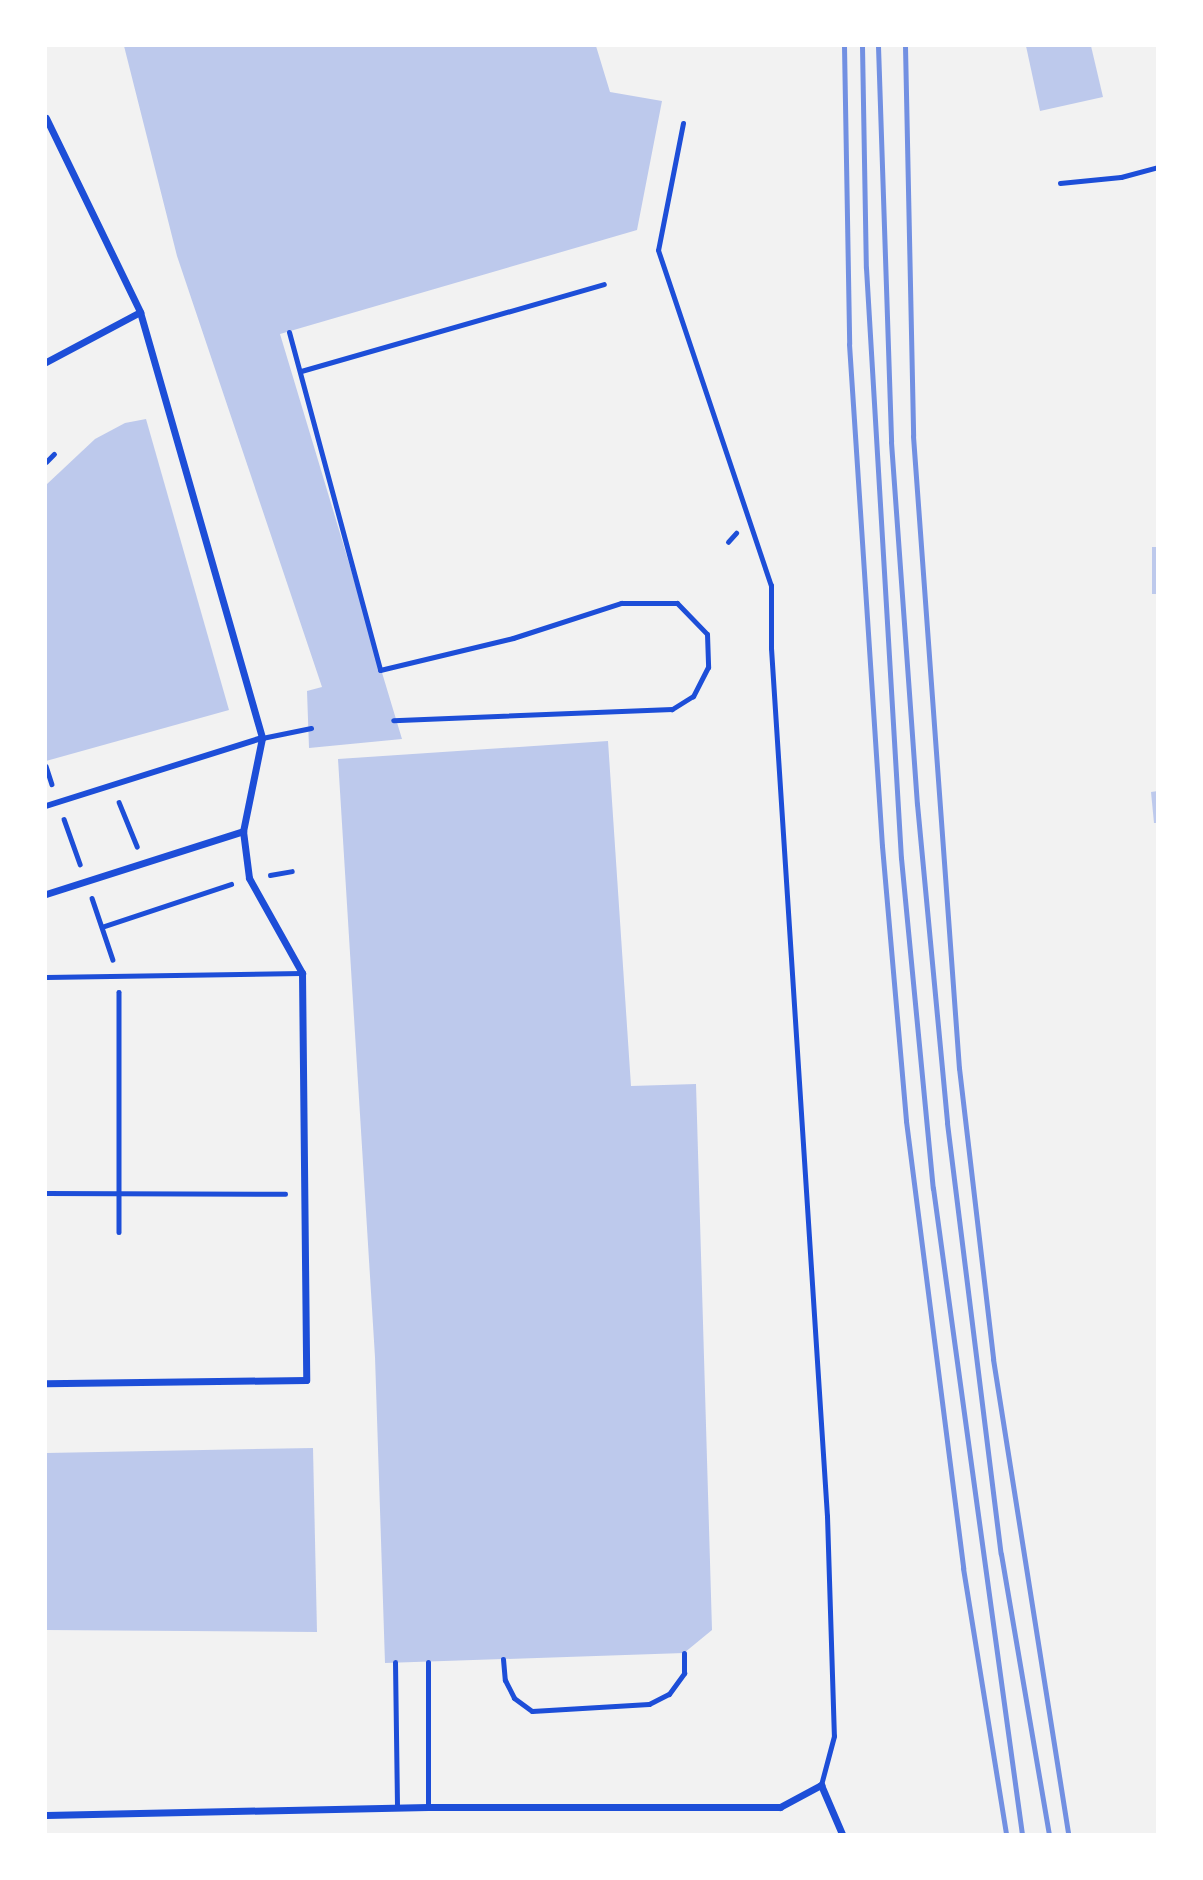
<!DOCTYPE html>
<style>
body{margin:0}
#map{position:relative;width:1203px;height:1880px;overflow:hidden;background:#f2f2f2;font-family:"Asap Condensed",sans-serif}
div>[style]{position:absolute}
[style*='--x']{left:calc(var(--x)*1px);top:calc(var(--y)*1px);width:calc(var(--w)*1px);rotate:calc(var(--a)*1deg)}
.building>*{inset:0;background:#bdc9ec}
.path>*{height:4.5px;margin:-2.25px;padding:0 2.25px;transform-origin:2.25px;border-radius:2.25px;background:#1d4ed8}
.service>*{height:5px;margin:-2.5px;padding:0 2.5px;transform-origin:2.5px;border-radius:2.5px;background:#1d4ed8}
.pedestrian>*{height:6px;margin:-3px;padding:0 3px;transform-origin:3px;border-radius:3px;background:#1d4ed8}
.minor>*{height:7px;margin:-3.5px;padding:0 3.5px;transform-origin:3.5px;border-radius:3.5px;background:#1d4ed8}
.rail>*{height:5px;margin:-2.5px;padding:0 2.5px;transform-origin:2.5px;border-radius:2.5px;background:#7290e2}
span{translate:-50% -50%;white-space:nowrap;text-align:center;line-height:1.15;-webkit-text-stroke:6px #fff;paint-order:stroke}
.frame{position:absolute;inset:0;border:47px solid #fff;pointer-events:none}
</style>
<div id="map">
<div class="building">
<i style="clip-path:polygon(124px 46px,596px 46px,610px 92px,662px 101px,637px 230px,280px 334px,402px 739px,309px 748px,307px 691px,322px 687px,177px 256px)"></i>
<i style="clip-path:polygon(1026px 46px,1091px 46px,1103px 97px,1040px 111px)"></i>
<i style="clip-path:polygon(146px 419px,229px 710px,46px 761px,46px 485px,95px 439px,125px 423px)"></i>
<i style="clip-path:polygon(1152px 547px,1158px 547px,1158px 594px,1152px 594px)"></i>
<i style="clip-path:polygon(608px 741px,631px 1086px,696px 1084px,712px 1630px,684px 1653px,385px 1663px,375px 1357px,338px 759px)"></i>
<i style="clip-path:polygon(1158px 791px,1158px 823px,1154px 823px,1151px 792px)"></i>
<i style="clip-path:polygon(313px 1448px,317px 1632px,46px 1630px,46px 1453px)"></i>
</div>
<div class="path">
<i style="--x:46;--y:462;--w:11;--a:-45"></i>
<i style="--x:728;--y:542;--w:12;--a:-48"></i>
<i style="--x:46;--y:766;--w:19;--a:72"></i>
<i style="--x:119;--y:802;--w:48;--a:67.8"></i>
<i style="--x:64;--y:819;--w:48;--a:70.4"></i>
<i style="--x:270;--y:875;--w:22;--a:-10"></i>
<i style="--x:92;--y:898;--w:65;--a:71.3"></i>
<i style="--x:102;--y:927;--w:136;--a:-18.4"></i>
<i style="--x:119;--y:992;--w:240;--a:90"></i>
<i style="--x:46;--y:1193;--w:239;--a:0.2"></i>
</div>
<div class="service">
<i style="--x:683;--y:123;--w:129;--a:101.1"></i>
<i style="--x:658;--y:250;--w:354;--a:71.4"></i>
<i style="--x:771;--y:585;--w:63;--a:90"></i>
<i style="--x:771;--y:648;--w:870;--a:86.31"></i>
<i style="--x:827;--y:1516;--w:220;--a:88.2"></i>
<i style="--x:834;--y:1736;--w:51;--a:104.9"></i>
<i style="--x:1060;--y:183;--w:61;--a:-5.6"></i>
<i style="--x:1121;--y:177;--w:38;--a:-15"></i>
<i style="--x:289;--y:332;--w:350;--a:74.9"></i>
<i style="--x:380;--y:670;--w:137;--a:-13.5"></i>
<i style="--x:513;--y:638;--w:114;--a:-18"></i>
<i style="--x:621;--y:603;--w:56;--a:0"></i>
<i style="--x:677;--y:603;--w:43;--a:45.9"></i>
<i style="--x:707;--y:634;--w:33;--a:88"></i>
<i style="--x:708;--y:667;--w:33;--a:117"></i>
<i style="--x:693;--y:696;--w:25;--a:148"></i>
<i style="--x:672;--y:709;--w:279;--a:177.7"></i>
<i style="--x:301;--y:371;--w:315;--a:-16"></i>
<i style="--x:262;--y:738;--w:50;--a:-11.5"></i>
<i style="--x:46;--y:977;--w:256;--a:-0.9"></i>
<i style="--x:503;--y:1659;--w:21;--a:85"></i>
<i style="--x:505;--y:1680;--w:20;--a:63"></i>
<i style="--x:514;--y:1698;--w:22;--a:36"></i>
<i style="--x:532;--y:1711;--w:117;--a:-3.4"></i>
<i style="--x:649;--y:1704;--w:22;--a:-27"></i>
<i style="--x:669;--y:1694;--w:26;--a:-54"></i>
<i style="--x:684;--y:1673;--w:20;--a:-90"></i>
<i style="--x:395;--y:1662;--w:146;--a:89.2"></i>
<i style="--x:428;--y:1807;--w:145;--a:-90"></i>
</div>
<div class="pedestrian">
<i style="--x:46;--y:806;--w:226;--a:-17.5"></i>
</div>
<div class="minor">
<i style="--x:46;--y:118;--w:216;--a:64.1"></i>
<i style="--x:140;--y:312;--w:443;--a:74"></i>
<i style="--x:262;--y:738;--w:95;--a:101.5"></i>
<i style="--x:243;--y:831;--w:47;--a:82.7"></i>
<i style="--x:249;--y:878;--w:109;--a:60.8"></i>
<i style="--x:302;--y:973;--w:407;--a:89.4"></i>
<i style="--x:306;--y:1380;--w:260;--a:179.3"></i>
<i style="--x:46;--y:362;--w:106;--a:-28"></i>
<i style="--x:46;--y:894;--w:207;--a:-17.7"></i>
<i style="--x:46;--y:1815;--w:382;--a:-1.2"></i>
<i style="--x:428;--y:1807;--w:352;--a:0"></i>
<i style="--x:780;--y:1807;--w:47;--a:-28.2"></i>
<i style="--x:821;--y:1785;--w:53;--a:66.8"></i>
</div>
<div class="rail">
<i style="--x:844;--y:46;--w:298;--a:89"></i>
<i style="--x:849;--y:344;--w:503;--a:86.24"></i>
<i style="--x:882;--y:846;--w:276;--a:85"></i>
<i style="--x:906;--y:1121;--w:451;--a:82.7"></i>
<i style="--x:963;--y:1568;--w:269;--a:80.8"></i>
<i style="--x:862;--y:46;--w:222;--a:89"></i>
<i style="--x:866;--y:268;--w:591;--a:86.61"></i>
<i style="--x:901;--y:858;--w:332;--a:84.5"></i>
<i style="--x:933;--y:1188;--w:652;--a:82.16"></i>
<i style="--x:878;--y:46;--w:396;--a:88.1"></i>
<i style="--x:891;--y:442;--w:363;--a:85.9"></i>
<i style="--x:917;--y:804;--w:320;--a:84.6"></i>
<i style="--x:947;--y:1123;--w:434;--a:82.9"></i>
<i style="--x:1001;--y:1554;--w:284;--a:80.3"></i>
<i style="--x:905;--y:46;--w:390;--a:88.8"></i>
<i style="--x:913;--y:436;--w:634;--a:85.84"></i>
<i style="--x:959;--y:1068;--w:293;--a:83.3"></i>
<i style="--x:993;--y:1359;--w:481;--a:81"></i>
</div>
<div class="frame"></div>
</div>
